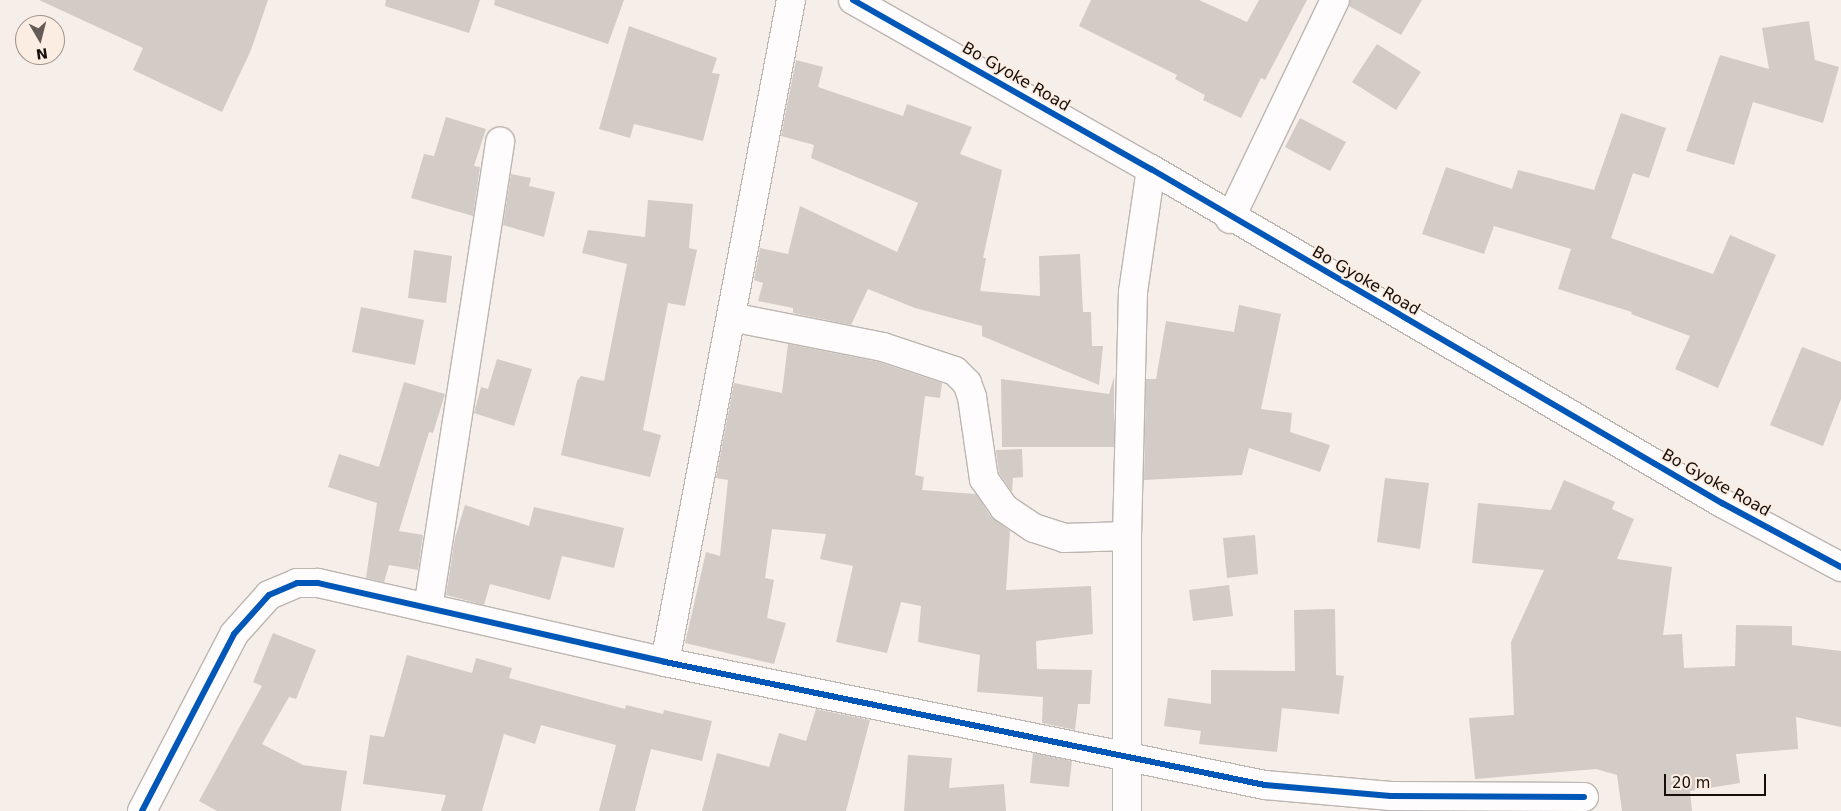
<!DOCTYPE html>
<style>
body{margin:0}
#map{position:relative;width:1841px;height:811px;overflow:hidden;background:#f6eee9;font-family:"DejaVu Sans",sans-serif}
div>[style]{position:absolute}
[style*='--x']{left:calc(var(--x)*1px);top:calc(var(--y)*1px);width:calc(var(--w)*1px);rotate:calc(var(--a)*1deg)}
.building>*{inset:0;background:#d3cbc6}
.roads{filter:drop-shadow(1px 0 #bdb5b0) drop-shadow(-1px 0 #bdb5b0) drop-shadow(0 1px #bdb5b0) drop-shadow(0 -1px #bdb5b0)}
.minor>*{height:28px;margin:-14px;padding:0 14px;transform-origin:14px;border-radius:14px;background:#fefcfc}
.cycleway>*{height:6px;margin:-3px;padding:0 3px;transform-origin:3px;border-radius:3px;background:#0057b8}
span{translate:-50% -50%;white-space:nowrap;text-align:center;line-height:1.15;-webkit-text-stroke:4px #fcede3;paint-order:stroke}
.street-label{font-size:16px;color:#160e09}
.north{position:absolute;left:15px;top:15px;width:50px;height:50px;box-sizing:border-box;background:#fcede3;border:1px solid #a0948c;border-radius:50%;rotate:172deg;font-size:14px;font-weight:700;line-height:20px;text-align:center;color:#160e09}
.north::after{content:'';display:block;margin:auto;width:18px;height:22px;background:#645c57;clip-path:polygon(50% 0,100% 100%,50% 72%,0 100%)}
.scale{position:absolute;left:1664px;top:774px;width:102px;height:22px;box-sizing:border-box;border:2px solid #160e09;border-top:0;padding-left:6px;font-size:15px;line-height:18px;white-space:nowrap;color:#160e09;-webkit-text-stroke:4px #fcede3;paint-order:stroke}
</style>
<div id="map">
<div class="building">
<i style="clip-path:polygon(39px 0,268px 0,251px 50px,222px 112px,133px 70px,143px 48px)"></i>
<i style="clip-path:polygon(386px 0,480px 0,469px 33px,385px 6px)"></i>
<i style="clip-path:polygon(495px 0,624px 0,608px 44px,494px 5px)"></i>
<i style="clip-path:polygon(1091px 0,1199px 0,1247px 22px,1259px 0,1307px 0,1265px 80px,1261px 78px,1241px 118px,1203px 100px,1205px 95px,1175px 79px,1177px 75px,1079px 26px)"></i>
<i style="clip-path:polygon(1350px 0,1422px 0,1401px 35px,1349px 6px)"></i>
<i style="clip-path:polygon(1809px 21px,1815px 60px,1839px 67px,1823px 123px,1753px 102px,1734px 165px,1686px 151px,1720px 55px,1769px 69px,1762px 28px)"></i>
<i style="clip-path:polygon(629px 26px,717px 58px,712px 73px,720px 74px,703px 141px,634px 124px,630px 138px,599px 129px)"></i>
<i style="clip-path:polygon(1377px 44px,1421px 72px,1396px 110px,1352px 82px)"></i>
<i style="clip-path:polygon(796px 60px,823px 67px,818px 87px,903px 116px,907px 104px,972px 127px,960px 154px,1002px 170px,983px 258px,986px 258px,980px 291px,1040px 296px,1039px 256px,1080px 254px,1083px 312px,1091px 312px,1092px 346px,1103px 346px,1099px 385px,982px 336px,982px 326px,915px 308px,868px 289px,851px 325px,793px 313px,793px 308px,758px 301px,763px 283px,754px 280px,760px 248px,788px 254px,800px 206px,897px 252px,918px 203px,811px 158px,814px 145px,781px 136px)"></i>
<i style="clip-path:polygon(1621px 113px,1666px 128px,1649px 178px,1633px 173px,1611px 238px,1713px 274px,1730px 235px,1776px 255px,1718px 388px,1675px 369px,1690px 336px,1631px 314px,1632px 312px,1558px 289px,1571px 249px,1494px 226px,1484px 254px,1422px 234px,1446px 167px,1512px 189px,1518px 170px,1594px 190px)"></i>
<i style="clip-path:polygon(446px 117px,486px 129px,474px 166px,480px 167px,473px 216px,411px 198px,424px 154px,434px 156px)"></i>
<i style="clip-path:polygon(1300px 118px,1346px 142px,1330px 171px,1285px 147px)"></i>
<i style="clip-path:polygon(511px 174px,531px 178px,529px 186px,555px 192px,544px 237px,503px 225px)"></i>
<i style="clip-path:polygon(648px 200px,693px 204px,689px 248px,697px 250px,685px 306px,668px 303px,643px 430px,661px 435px,650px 477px,561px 455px,577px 381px,581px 376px,604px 381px,627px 264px,582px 253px,588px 230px,645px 237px)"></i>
<i style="clip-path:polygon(414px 250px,452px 256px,446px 303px,408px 298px)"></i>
<i style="clip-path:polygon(1239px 305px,1281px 314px,1261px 409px,1292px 413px,1290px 432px,1330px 445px,1320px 472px,1249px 448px,1242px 475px,1144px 480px,1146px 379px,1156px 379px,1166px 321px,1234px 332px)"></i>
<i style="clip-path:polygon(361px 307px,424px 320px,415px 365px,352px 352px)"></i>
<i style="clip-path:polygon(788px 344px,879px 362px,942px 383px,940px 398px,925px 396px,915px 475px,924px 477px,922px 490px,976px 494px,991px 517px,1010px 531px,1006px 590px,1091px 586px,1093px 634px,1036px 641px,1037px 669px,1092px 670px,1090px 704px,1078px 704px,1075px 730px,1042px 723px,1043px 697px,977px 692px,980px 655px,918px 642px,921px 606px,901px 602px,887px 653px,836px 642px,853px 566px,820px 559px,826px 534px,772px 529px,765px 578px,774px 580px,767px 618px,786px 623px,774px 664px,685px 643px,706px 552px,720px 556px,728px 480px,716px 478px,734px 383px,782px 393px)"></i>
<i style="clip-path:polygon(1802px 347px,1841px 362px,1841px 399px,1823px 446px,1770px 425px)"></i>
<i style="clip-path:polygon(497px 359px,532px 369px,514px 426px,474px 413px,481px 387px,488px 389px)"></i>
<i style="clip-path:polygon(1114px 377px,1114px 447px,1002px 447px,1001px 379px,1109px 394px)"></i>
<i style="clip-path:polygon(404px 382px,445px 394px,433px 433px,429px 432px,399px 531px,423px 535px,418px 570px,389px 565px,384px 582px,366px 578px,377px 503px,328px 487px,339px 454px,379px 467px)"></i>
<i style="clip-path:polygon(1022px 449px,1023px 477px,1013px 478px,1012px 492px,999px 473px,996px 450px)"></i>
<i style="clip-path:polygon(1385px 478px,1429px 483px,1420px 549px,1377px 542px)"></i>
<i style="clip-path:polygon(1564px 480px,1615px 502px,1612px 509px,1634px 519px,1617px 559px,1672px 567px,1663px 635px,1682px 634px,1684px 668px,1735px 666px,1736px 625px,1792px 626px,1792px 645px,1841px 651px,1841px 727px,1796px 717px,1798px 749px,1736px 754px,1740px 783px,1690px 791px,1692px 811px,1622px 811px,1617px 775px,1596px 769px,1475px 779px,1469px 718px,1514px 715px,1511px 642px,1544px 570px,1472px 563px,1478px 503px,1551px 510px)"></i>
<i style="clip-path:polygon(465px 505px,529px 526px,534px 507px,624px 528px,614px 568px,562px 556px,550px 600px,490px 584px,484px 605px,446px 595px,455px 538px)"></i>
<i style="clip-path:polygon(1255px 535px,1258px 574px,1227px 578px,1223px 538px)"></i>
<i style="clip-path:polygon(1229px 585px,1233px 616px,1193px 621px,1189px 590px)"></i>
<i style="clip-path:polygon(1335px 609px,1336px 675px,1344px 676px,1339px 714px,1282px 708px,1277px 752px,1199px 744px,1201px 731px,1164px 726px,1168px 698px,1211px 704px,1211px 670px,1295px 671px,1294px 610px)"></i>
<i style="clip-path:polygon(273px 633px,316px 650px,296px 699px,289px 697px,262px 744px,303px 765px,347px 771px,341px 811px,217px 811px,199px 801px,262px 686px,253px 682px)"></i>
<i style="clip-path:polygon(407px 655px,472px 673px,476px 658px,512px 668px,509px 678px,625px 709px,626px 705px,663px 714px,664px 710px,712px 721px,702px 761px,651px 749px,635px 811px,599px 811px,616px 745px,541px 725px,535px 744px,504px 734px,482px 811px,441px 811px,446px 795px,363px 784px,370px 735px,384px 737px)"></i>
<i style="clip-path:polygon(816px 709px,870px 720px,846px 811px,702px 811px,717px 753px,769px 767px,779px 733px,806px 741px)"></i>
<i style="clip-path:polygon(1033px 753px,1072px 761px,1069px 787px,1030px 783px)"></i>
<i style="clip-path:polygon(908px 755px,952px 758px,949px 788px,1004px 784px,1006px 811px,904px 811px)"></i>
</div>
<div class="roads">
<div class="minor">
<i style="--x:853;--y:0;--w:343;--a:29.6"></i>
<i style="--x:1151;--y:169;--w:662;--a:30.33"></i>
<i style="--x:1722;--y:503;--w:135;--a:28.3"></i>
<i style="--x:1230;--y:219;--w:243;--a:-64.4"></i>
<i style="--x:731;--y:317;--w:155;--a:11.2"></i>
<i style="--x:883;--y:347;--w:76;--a:18.4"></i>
<i style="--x:955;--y:371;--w:17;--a:45"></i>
<i style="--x:967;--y:383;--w:15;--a:70"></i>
<i style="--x:972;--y:397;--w:83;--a:81.7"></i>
<i style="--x:984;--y:479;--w:35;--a:55"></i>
<i style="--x:1004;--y:508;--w:36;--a:34"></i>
<i style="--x:1034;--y:528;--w:32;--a:18"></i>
<i style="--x:1064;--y:538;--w:63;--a:-1.8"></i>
<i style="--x:428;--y:608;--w:472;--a:-81.2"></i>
<i style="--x:665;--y:662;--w:674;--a:-79.22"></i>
<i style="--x:142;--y:811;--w:199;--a:-62.5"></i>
<i style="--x:234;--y:634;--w:52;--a:-48.1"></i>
<i style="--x:269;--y:595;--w:30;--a:-23"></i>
<i style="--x:297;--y:583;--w:21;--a:0"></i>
<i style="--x:318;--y:583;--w:356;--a:12.8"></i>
<i style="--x:665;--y:662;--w:612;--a:11.59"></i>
<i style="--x:1265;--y:785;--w:126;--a:5"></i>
<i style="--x:1391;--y:796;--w:193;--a:0.3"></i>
<i style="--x:1127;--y:811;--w:275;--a:-90"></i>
<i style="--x:1127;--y:536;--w:244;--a:-88.6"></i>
<i style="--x:1133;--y:292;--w:124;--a:-81.7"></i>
</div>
</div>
<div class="cycleway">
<i style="--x:853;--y:0;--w:343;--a:29.6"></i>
<i style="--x:1151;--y:169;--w:662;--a:30.33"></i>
<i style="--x:1722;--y:503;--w:135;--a:28.3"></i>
<i style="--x:142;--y:811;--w:199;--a:-62.5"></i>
<i style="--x:234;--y:634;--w:52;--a:-48.1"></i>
<i style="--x:269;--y:595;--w:30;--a:-23"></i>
<i style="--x:297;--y:583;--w:21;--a:0"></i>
<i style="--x:318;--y:583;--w:356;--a:12.8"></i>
<i style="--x:665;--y:662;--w:612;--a:11.59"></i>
<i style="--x:1265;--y:785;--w:126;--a:5"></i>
<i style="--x:1391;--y:796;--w:193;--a:0.3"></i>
</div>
<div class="street-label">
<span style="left:1016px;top:77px;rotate:30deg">Bo Gyoke Road</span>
<span style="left:1366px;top:281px;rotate:30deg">Bo Gyoke Road</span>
<span style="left:1716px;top:483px;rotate:29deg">Bo Gyoke Road</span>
</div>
<div class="north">N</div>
<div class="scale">20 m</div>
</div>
